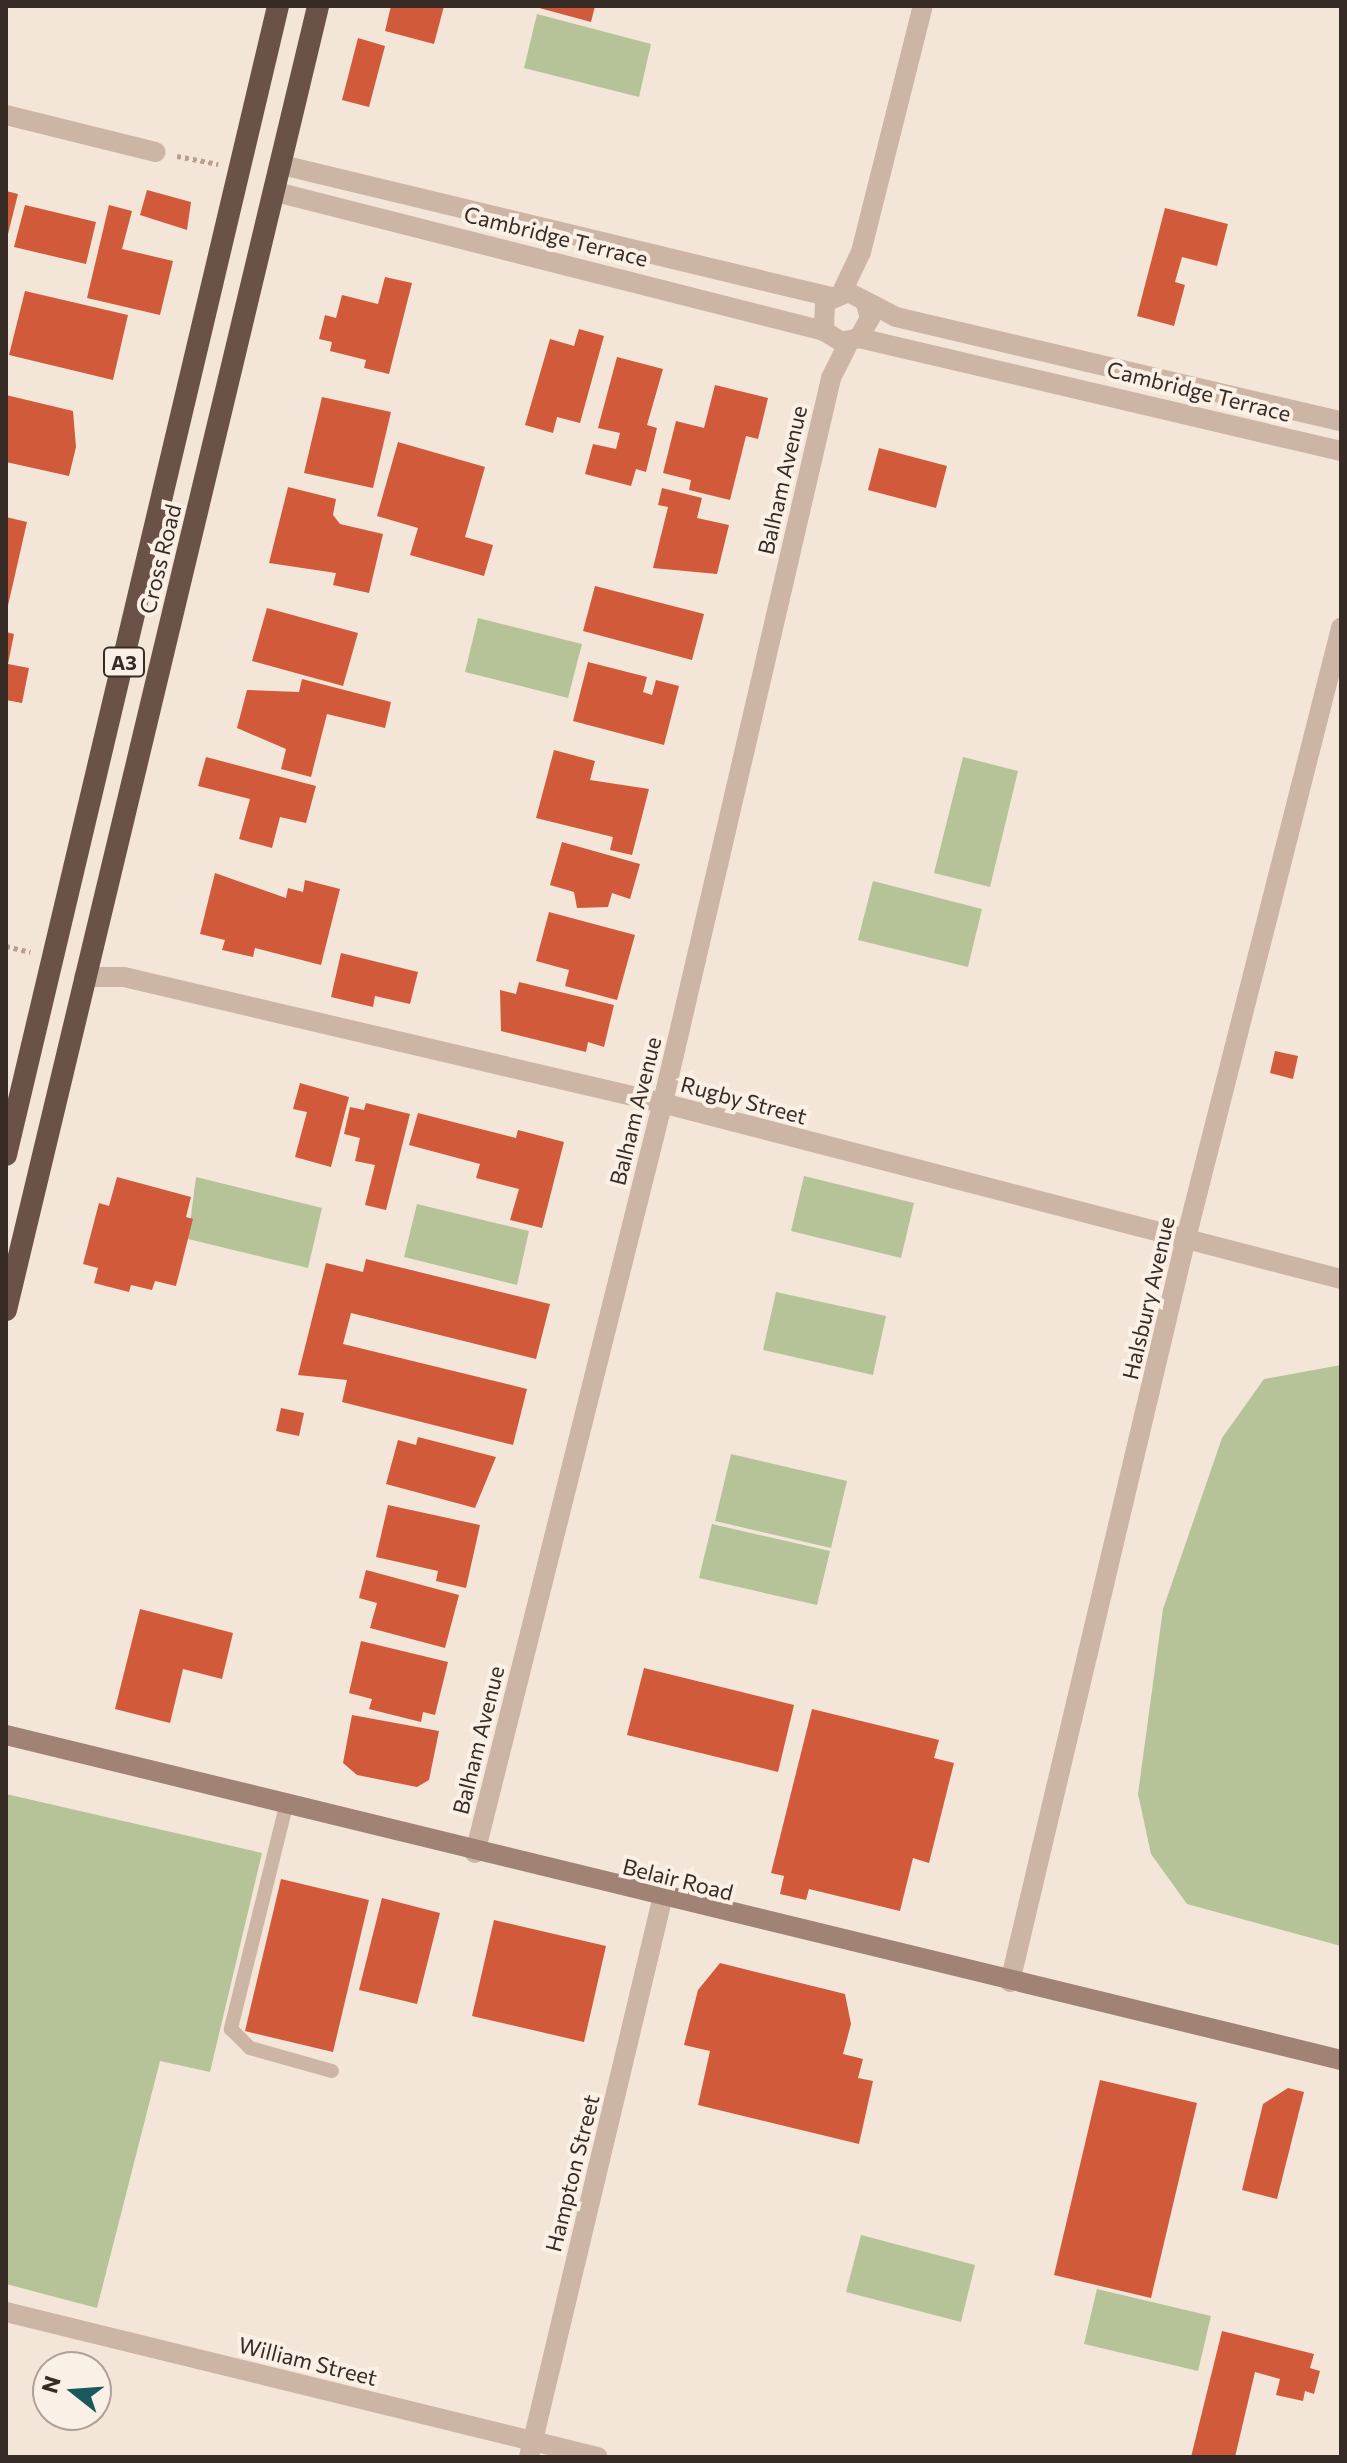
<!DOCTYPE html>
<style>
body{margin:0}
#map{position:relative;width:1347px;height:2463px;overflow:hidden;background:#f3e6d9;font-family:Commissioner,sans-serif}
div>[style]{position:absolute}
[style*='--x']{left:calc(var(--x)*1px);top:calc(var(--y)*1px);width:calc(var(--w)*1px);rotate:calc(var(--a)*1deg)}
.green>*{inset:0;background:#b6c398}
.building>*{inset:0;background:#d05a3a}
.path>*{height:5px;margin-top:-2.5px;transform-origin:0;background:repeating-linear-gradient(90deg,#b89f8e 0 4px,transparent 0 8px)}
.service>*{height:14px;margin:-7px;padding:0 7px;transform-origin:7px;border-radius:7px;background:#ccb5a4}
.minor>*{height:20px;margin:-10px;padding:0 10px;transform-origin:10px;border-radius:10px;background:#ccb5a4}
.secondary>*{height:20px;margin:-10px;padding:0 10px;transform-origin:10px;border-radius:10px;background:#a08375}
.trunk>*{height:22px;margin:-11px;padding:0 11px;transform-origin:11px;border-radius:11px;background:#6a5249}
span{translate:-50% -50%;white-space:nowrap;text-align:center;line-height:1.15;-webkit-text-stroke:8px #fbf0e5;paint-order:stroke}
.shield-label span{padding:2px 6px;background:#fbf0e5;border:2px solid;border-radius:6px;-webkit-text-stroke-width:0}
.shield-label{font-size:20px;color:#372b26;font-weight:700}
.street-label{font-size:22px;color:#372b26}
.frame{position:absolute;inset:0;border:8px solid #372b26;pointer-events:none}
.north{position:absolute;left:32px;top:2351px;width:80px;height:80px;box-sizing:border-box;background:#fbf0e5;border:2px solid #ada199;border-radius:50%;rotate:287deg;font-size:22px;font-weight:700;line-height:32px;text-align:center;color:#372b26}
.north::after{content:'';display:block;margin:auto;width:28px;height:36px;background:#18595c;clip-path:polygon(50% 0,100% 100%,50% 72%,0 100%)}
</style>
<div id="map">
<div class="green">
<i style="clip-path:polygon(537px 14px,651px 44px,639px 97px,524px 68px)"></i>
<i style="clip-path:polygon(478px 618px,582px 644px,568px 698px,465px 672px)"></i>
<i style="clip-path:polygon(963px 757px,1018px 771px,990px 887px,934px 873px)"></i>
<i style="clip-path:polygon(873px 881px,982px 909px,968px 967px,858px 940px)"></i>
<i style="clip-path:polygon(804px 1176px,914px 1203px,901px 1258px,791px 1231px)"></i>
<i style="clip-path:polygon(196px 1177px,322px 1208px,308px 1268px,188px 1239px)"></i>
<i style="clip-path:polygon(417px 1204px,529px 1231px,517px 1285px,404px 1257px)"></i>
<i style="clip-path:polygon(776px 1292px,886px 1316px,873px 1375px,763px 1350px)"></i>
<i style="clip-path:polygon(1341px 1365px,1341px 1946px,1187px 1904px,1151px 1854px,1138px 1794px,1163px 1609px,1222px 1438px,1264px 1379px)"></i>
<i style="clip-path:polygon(731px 1454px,847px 1481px,831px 1548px,715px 1521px)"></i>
<i style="clip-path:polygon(712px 1524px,830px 1551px,817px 1605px,699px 1578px)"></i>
<i style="clip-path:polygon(6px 1794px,262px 1853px,210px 2072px,160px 2061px,97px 2308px,6px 2284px)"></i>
<i style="clip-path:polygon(861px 2235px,975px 2265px,961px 2322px,846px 2292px)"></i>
<i style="clip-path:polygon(1097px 2289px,1211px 2316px,1198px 2371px,1084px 2344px)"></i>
</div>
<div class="building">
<i style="clip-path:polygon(391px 6px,444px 6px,434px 44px,385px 31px)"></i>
<i style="clip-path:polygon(532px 6px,595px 6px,591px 22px)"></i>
<i style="clip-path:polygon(358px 38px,385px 46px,369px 107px,342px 100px)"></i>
<i style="clip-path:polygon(147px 190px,191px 202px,187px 230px,140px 215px)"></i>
<i style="clip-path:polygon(6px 191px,18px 194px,7px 238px,6px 238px)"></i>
<i style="clip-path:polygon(25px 205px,96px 222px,86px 264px,14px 247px)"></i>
<i style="clip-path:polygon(109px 205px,132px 211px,122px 249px,173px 261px,160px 315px,87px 298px)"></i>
<i style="clip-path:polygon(1165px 208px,1228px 224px,1217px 266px,1182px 257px,1175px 282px,1185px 285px,1174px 326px,1137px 316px)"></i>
<i style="clip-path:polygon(385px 277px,412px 283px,389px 374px,364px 368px,366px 360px,330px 351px,332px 342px,319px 339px,325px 315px,336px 318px,342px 295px,378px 304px)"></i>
<i style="clip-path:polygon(25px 291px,128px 315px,113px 380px,9px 355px)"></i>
<i style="clip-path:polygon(579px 329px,604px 336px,580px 423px,557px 417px,553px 433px,525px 425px,550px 339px,574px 346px)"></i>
<i style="clip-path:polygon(617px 357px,663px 369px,647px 425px,657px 428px,646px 472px,636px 469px,631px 486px,585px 474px,593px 444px,616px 449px,620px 433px,598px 428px)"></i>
<i style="clip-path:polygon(715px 385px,768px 398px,758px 439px,746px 436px,730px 500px,689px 490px,691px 480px,663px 473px,676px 421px,704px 428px)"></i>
<i style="clip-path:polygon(6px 395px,73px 411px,76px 447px,69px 476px,6px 462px)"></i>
<i style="clip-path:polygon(322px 397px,391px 412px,373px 488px,304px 473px)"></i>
<i style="clip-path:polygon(398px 442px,485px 467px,465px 537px,493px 545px,484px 576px,410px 555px,418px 528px,377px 516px)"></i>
<i style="clip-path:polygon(879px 448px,947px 466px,936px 508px,868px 490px)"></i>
<i style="clip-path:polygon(288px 487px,336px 499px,333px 515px,340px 524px,383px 534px,369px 593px,333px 585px,336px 573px,269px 563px)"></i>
<i style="clip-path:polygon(662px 488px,702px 498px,697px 518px,729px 525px,717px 574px,653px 568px,668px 507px,658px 505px)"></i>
<i style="clip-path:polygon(6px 517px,27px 522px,7px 610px,6px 610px)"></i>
<i style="clip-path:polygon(595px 586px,704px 614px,692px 660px,583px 631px)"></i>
<i style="clip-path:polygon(267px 608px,358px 633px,343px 686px,252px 661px)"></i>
<i style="clip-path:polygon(6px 632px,14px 634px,8px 664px,29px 668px,22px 703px,6px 700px)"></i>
<i style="clip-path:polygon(588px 662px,647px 677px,643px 692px,652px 695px,656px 680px,679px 686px,664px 745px,573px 721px)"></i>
<i style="clip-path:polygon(302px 679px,391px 702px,385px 728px,327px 714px,311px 777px,281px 769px,286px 749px,237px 728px,247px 690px,299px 692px)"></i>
<i style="clip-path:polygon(554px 750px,595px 761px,590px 780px,649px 789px,632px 855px,610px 850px,613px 837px,536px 818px)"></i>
<i style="clip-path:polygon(206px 757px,316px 786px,306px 823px,280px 817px,272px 848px,239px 839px,250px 799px,198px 786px)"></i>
<i style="clip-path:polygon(562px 842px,640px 864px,630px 899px,612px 893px,608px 907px,577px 908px,574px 892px,550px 885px)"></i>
<i style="clip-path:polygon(215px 873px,286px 898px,288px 888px,303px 892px,305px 880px,340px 889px,321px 965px,255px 948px,253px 957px,222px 950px,225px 940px,200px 934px)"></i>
<i style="clip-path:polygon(549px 912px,635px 935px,617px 1000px,565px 986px,569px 970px,536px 961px)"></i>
<i style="clip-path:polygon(341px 953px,418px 972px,410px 1004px,375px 996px,373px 1007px,331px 997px)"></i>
<i style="clip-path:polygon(519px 982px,614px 1005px,604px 1047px,588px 1042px,586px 1052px,501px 1031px,500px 990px,516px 994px)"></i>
<i style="clip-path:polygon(1275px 1051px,1298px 1056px,1293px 1079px,1270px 1073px)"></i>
<i style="clip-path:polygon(300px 1083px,349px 1097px,331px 1167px,295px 1157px,307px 1112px,293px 1109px)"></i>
<i style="clip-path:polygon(366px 1103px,410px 1114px,386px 1210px,365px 1205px,375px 1165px,355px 1161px,360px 1138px,344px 1134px,350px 1107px,364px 1110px)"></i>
<i style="clip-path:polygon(418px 1113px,516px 1138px,518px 1130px,564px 1142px,542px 1228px,510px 1220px,519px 1189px,476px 1178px,480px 1164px,409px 1145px)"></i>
<i style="clip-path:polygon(117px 1177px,191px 1197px,186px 1217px,193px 1219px,176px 1286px,155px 1281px,152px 1290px,131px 1285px,129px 1292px,94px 1283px,98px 1268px,83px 1264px,99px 1203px,109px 1206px)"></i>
<i style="clip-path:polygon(366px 1259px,550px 1304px,536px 1359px,351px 1313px,343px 1344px,527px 1389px,513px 1445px,342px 1402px,347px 1380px,298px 1375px,326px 1263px,363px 1272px)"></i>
<i style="clip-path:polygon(281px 1408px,304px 1413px,299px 1436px,276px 1431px)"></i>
<i style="clip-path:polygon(418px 1437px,496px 1457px,475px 1508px,386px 1484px,398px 1440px,416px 1445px)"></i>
<i style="clip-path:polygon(388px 1505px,480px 1525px,466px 1588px,436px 1581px,438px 1571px,376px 1557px)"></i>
<i style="clip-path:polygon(366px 1570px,459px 1595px,445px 1648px,370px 1628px,377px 1603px,359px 1598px)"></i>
<i style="clip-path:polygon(140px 1609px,233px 1633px,222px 1679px,183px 1669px,170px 1723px,115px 1709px)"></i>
<i style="clip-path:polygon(361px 1641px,448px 1662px,435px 1715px,423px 1712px,421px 1722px,369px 1709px,372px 1699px,349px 1693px)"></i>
<i style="clip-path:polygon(644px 1668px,794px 1705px,778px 1772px,627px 1735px)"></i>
<i style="clip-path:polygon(812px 1709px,939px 1740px,934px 1758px,954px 1763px,929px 1863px,913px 1858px,900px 1911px,809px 1889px,806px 1900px,780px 1894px,784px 1876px,771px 1873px)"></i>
<i style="clip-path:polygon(352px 1715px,439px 1731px,429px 1780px,417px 1787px,357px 1775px,343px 1763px)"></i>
<i style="clip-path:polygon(281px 1879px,369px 1900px,333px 2052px,245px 2031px)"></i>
<i style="clip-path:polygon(382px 1898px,440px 1913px,417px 2004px,359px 1990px)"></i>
<i style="clip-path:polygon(494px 1920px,606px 1946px,584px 2042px,472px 2016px)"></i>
<i style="clip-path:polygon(720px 1963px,845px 1994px,851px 2024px,843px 2054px,863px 2059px,858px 2078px,873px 2081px,859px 2144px,698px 2105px,710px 2051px,684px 2045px,698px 1990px)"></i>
<i style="clip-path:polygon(1100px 2080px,1197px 2103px,1151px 2298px,1054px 2275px)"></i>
<i style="clip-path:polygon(1288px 2088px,1304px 2092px,1277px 2199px,1242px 2190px,1263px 2104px)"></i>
<i style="clip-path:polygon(1222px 2331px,1314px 2354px,1310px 2368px,1320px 2371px,1314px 2394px,1305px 2391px,1303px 2401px,1276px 2395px,1280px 2379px,1255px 2372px,1235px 2457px,1191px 2457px)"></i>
</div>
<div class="path">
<i style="--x:177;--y:156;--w:42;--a:11"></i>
<i style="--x:6;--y:946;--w:25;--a:14"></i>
</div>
<div class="service">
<i style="--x:286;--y:1806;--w:230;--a:103.9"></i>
<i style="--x:231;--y:2029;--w:27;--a:45"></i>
<i style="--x:250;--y:2048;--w:85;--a:15.7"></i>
</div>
<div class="minor">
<i style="--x:6;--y:115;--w:154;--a:13.9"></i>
<i style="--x:282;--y:165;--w:565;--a:13.52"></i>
<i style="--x:276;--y:192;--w:565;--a:14.23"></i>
<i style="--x:842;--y:292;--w:44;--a:-64.6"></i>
<i style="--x:861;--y:252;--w:254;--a:-75.9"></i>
<i style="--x:866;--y:304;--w:15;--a:74"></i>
<i style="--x:870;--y:318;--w:23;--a:119"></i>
<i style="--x:859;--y:338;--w:17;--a:167"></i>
<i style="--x:842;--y:342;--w:21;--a:-149"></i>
<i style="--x:824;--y:331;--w:29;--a:-88"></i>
<i style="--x:825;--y:302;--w:25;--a:-23"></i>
<i style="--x:848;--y:292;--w:54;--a:27.5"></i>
<i style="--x:896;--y:317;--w:457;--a:13.2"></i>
<i style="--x:859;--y:338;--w:495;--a:13.2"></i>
<i style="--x:84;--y:977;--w:40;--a:0"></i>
<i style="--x:124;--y:977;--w:553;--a:13.18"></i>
<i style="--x:662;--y:1103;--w:701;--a:14.53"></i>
<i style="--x:475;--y:1853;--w:788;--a:-75.96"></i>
<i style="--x:666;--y:1089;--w:730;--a:-76.93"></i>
<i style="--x:831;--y:378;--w:40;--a:-63.4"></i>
<i style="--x:1010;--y:1982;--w:760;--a:-76.69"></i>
<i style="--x:1185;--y:1242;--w:634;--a:-75.74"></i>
<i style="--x:6;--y:2312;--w:609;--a:13.76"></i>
<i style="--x:529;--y:2457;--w:573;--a:-76.57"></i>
</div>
<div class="secondary">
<i style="--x:6;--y:1735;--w:1374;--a:13.68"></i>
</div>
<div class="trunk">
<i style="--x:6;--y:1155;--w:1181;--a:-76.68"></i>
<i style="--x:6;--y:1310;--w:1341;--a:-76.54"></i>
</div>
<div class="shield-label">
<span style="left:124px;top:662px">A3</span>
</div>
<div class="street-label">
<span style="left:556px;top:236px;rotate:14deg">Cambridge Terrace</span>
<span style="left:1199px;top:391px;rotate:14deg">Cambridge Terrace</span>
<span style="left:782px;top:480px;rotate:-77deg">Balham Avenue</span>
<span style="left:160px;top:559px;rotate:-76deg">Cross Road</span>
<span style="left:744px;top:1100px;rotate:15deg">Rugby Street</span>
<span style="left:635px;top:1111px;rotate:-76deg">Balham Avenue</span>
<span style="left:1148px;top:1298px;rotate:-77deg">Halsbury Avenue</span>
<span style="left:478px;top:1740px;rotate:-76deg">Balham Avenue</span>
<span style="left:678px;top:1879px;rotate:14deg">Belair Road</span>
<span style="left:572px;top:2173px;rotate:-76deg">Hampton Street</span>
<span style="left:308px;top:2361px;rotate:14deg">William Street</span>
</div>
<div class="frame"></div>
<div class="north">N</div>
</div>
